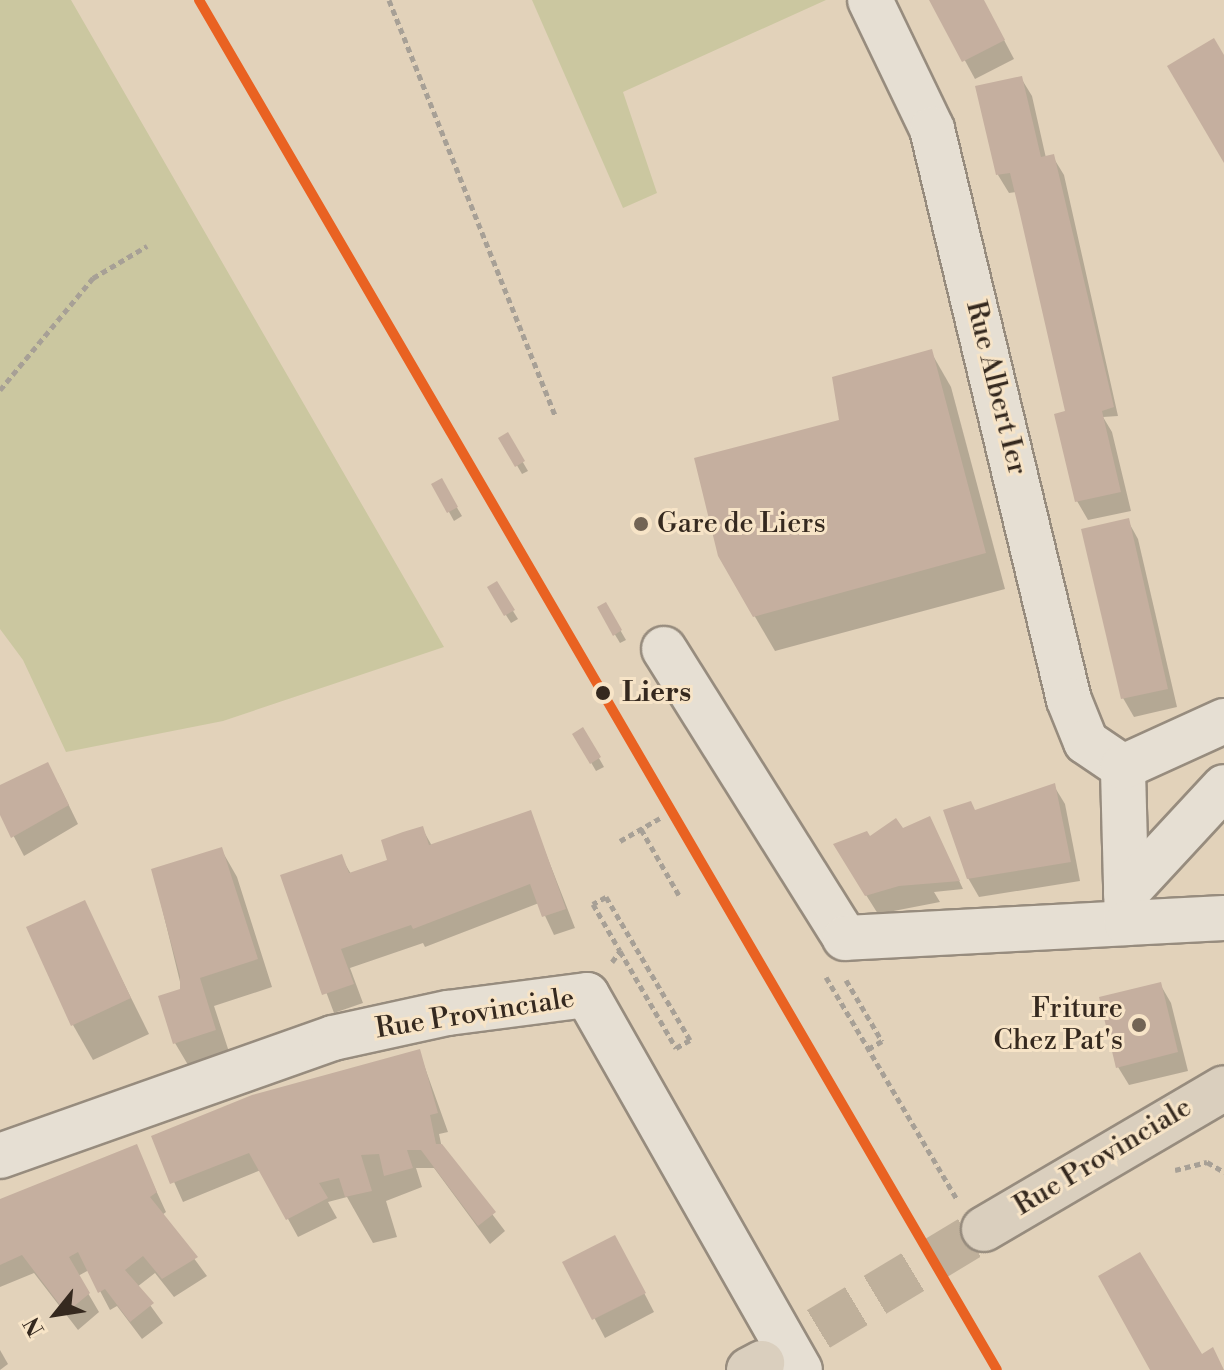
<!DOCTYPE html>
<style>
body{margin:0}
#map{position:relative;width:1224px;height:1370px;overflow:hidden;background:#e2d2ba;font-family:"Libre Bodoni",serif}
div>[style]{position:absolute}
[style*='--x']{left:calc(var(--x)*1px);top:calc(var(--y)*1px);width:calc(var(--w)*1px);rotate:calc(var(--a)*1deg)}
.green>*{inset:0;background:#cbc7a0}
.shadow>*{inset:0;background:#0003}
.building>*{inset:0;background:#c5af9f}
.major-tunnel>*{height:44px;margin-top:-22px;transform-origin:0;background:repeating-linear-gradient(90deg,#bfb09b 0 44px,transparent 0 66px)}
.path>*{height:5px;margin-top:-2.5px;transform-origin:0;background:repeating-linear-gradient(90deg,#a7a096 0 6px,transparent 0 10px)}
.roads{filter:drop-shadow(2px 0 #978c7e) drop-shadow(-2px 0 #978c7e) drop-shadow(0 2px #978c7e) drop-shadow(0 -2px #978c7e)}
.minor>*{height:44px;margin:-22px;padding:0 22px;transform-origin:22px;border-radius:22px;background:#e6dfd3}
.major>*{height:44px;margin:-22px;padding:0 22px;transform-origin:22px;border-radius:22px;background:#dacfbe}
.rail-1>*{height:10px;margin:-5px;padding:0 5px;transform-origin:5px;border-radius:5px;background:#e96222}
.dots>*{width:22px;height:22px;translate:-50% -50%;box-sizing:border-box;border:4px solid #f7e4c7;border-radius:50%}
span{translate:-50% -50%;white-space:nowrap;text-align:center;line-height:1.15;-webkit-text-stroke:6px #f7e4c7;paint-order:stroke}
.street-label{font-size:28px;color:#35291f}
.poi-label{font-size:28px;color:#35291f}
.left{translate:0 -50%;text-align:left}
.right{translate:-100% -50%;text-align:right}
.stop-label{font-size:28px;color:#35291f;font-weight:700}
.north{position:absolute;left:16px;top:1274px;width:80px;height:80px;-webkit-text-stroke:6px #f7e4c7;paint-order:stroke;rotate:240deg;font-size:22px;font-weight:700;line-height:32px;text-align:center;color:#35291f}
.north::after{content:'';display:block;margin:auto;width:28px;height:36px;background:#35291f;clip-path:polygon(50% 0,100% 100%,50% 72%,0 100%)}
</style>
<div id="map">
<div class="green">
<i style="clip-path:polygon(0 0,71px 0,444px 647px,223px 721px,66px 752px,23px 660px,0 629px)"></i>
<i style="clip-path:polygon(532px 0,826px 0,623px 92px,657px 193px,623px 208px)"></i>
</div>
<div class="shadow">
<i style="clip-path:polygon(932px 0,983px 0,1014px 59px,975px 79px)"></i>
<i style="clip-path:polygon(1021px 78px,1032px 96px,1046px 158px,1053px 157px,1064px 175px,1118px 416px,1103px 417px,1112px 432px,1131px 511px,1088px 520px,1077px 501px,1069px 415px,1016px 192px,1009px 193px,998px 175px)"></i>
<i style="clip-path:polygon(931px 352px,951px 387px,1005px 589px,775px 651px,719px 555px,842px 422px)"></i>
<i style="clip-path:polygon(507px 435px,528px 471px,522px 474px,501px 438px)"></i>
<i style="clip-path:polygon(441px 481px,462px 516px,454px 521px,434px 485px)"></i>
<i style="clip-path:polygon(1128px 521px,1138px 539px,1177px 707px,1134px 717px,1123px 698px)"></i>
<i style="clip-path:polygon(496px 584px,518px 619px,511px 623px,489px 588px)"></i>
<i style="clip-path:polygon(605px 604px,626px 640px,620px 643px,599px 608px)"></i>
<i style="clip-path:polygon(583px 730px,604px 767px,596px 771px,575px 735px)"></i>
<i style="clip-path:polygon(58px 783px,78px 824px,24px 856px,0 810px,0 787px)"></i>
<i style="clip-path:polygon(1054px 786px,1065px 804px,1080px 881px,979px 897px,968px 878px,975px 812px)"></i>
<i style="clip-path:polygon(530px 813px,575px 928px,554px 935px,539px 903px,425px 947px,423px 943px,350px 968px,363px 1003px,334px 1013px,283px 877px,341px 857px,351px 874px,390px 861px,422px 828px,432px 846px)"></i>
<i style="clip-path:polygon(934px 827px,963px 889px,934px 892px,940px 902px,878px 914px,846px 863px,924px 873px)"></i>
<i style="clip-path:polygon(221px 849px,237px 877px,272px 987px,214px 1006px,231px 1058px,191px 1070px,175px 1043px,182px 990px,153px 871px)"></i>
<i style="clip-path:polygon(84px 903px,149px 1034px,93px 1060px,73px 1025px)"></i>
<i style="clip-path:polygon(1160px 984px,1171px 1003px,1188px 1071px,1129px 1085px,1118px 1067px)"></i>
<i style="clip-path:polygon(419px 1051px,448px 1132px,439px 1134px,442px 1148px,505px 1231px,490px 1244px,434px 1168px,416px 1168px,422px 1187px,386px 1201px,397px 1237px,373px 1243px,347px 1197px,328px 1202px,337px 1218px,298px 1237px,261px 1170px,183px 1202px,154px 1137px)"></i>
<i style="clip-path:polygon(136px 1147px,166px 1212px,162px 1215px,207px 1276px,174px 1297px,155px 1273px,137px 1287px,163px 1323px,142px 1339px,117px 1306px,110px 1310px,89px 1270px,78px 1276px,99px 1312px,78px 1330px,34px 1273px,0 1287px,0 1202px)"></i>
<i style="clip-path:polygon(625px 1256px,654px 1312px,605px 1338px,565px 1263px)"></i>
<i style="clip-path:polygon(0 1350px,8px 1364px,0 1370px)"></i>
</div>
<div class="building">
<i style="clip-path:polygon(929px 0,984px 0,1005px 40px,962px 62px)"></i>
<i style="clip-path:polygon(1214px 38px,1224px 55px,1224px 163px,1167px 66px)"></i>
<i style="clip-path:polygon(1022px 76px,1041px 157px,1054px 154px,1114px 407px,1102px 411px,1121px 492px,1075px 502px,1054px 414px,1065px 411px,1019px 210px,1010px 173px,996px 175px,975px 86px)"></i>
<i style="clip-path:polygon(932px 349px,986px 553px,753px 617px,718px 556px,694px 458px,839px 420px,832px 377px)"></i>
<i style="clip-path:polygon(508px 432px,525px 461px,515px 467px,498px 438px)"></i>
<i style="clip-path:polygon(442px 478px,458px 507px,447px 513px,431px 484px)"></i>
<i style="clip-path:polygon(1129px 518px,1168px 689px,1121px 699px,1081px 529px)"></i>
<i style="clip-path:polygon(497px 581px,515px 610px,504px 616px,487px 587px)"></i>
<i style="clip-path:polygon(606px 602px,622px 630px,613px 636px,597px 607px)"></i>
<i style="clip-path:polygon(583px 727px,601px 757px,590px 764px,572px 734px)"></i>
<i style="clip-path:polygon(48px 762px,69px 805px,11px 838px,0 815px,0 785px)"></i>
<i style="clip-path:polygon(1055px 783px,1071px 862px,967px 879px,943px 810px,971px 801px,975px 810px)"></i>
<i style="clip-path:polygon(531px 810px,566px 909px,542px 917px,530px 884px,413px 929px,411px 925px,341px 949px,354px 984px,322px 995px,280px 875px,342px 854px,349px 873px,387px 860px,381px 840px,403px 832px,423px 826px,429px 845px)"></i>
<i style="clip-path:polygon(930px 816px,960px 881px,899px 886px,865px 896px,833px 844px,867px 831px,870px 836px,896px 818px,903px 828px)"></i>
<i style="clip-path:polygon(222px 847px,258px 959px,200px 978px,216px 1030px,173px 1044px,158px 996px,180px 989px,180px 976px,151px 869px)"></i>
<i style="clip-path:polygon(85px 900px,131px 998px,71px 1026px,26px 927px)"></i>
<i style="clip-path:polygon(1161px 982px,1178px 1052px,1116px 1068px,1099px 997px)"></i>
<i style="clip-path:polygon(420px 1049px,438px 1113px,430px 1115px,436px 1144px,442px 1144px,496px 1212px,478px 1226px,421px 1150px,407px 1150px,413px 1168px,384px 1176px,379px 1154px,361px 1155px,372px 1191px,345px 1197px,339px 1178px,319px 1183px,328px 1198px,286px 1220px,249px 1153px,170px 1184px,151px 1136px,252px 1095px)"></i>
<i style="clip-path:polygon(137px 1144px,157px 1192px,150px 1197px,198px 1257px,162px 1279px,143px 1256px,125px 1270px,154px 1303px,130px 1322px,105px 1289px,98px 1293px,78px 1252px,69px 1257px,90px 1293px,66px 1313px,22px 1255px,0 1265px,0 1199px)"></i>
<i style="clip-path:polygon(615px 1235px,646px 1293px,592px 1320px,562px 1262px)"></i>
<i style="clip-path:polygon(1140px 1252px,1202px 1354px,1213px 1347px,1224px 1370px,1150px 1370px,1098px 1276px)"></i>
</div>
<div class="major-tunnel">
<i style="--x:762;--y:1363;--w:259;--a:-31.1"></i>
</div>
<div class="path">
<i style="--x:389;--y:0;--w:448;--a:68.2"></i>
<i style="--x:0;--y:390;--w:146;--a:-50.3"></i>
<i style="--x:93;--y:278;--w:63;--a:-30.7"></i>
<i style="--x:641;--y:829;--w:76;--a:60.1"></i>
<i style="--x:620;--y:841;--w:46;--a:-29.9"></i>
<i style="--x:612;--y:962;--w:14;--a:-54"></i>
<i style="--x:620;--y:951;--w:112;--a:60"></i>
<i style="--x:676;--y:1048;--w:16;--a:-30"></i>
<i style="--x:690;--y:1040;--w:166;--a:-120.4"></i>
<i style="--x:606;--y:897;--w:15;--a:152"></i>
<i style="--x:593;--y:904;--w:54;--a:60.1"></i>
<i style="--x:826;--y:977;--w:258;--a:59.5"></i>
<i style="--x:846;--y:980;--w:71;--a:59.5"></i>
<i style="--x:882;--y:1041;--w:16;--a:150"></i>
<i style="--x:1175;--y:1170;--w:33;--a:-14"></i>
<i style="--x:1207;--y:1162;--w:20;--a:30"></i>
</div>
<div class="roads">
<div class="minor">
<i style="--x:870;--y:0;--w:143;--a:64.3"></i>
<i style="--x:932;--y:129;--w:587;--a:76.51"></i>
<i style="--x:1069;--y:700;--w:45;--a:68"></i>
<i style="--x:1086;--y:742;--w:45;--a:34"></i>
<i style="--x:664;--y:649;--w:341;--a:57.9"></i>
<i style="--x:845;--y:938;--w:282;--a:-3"></i>
<i style="--x:1127;--y:923;--w:156;--a:-91.5"></i>
<i style="--x:1123;--y:767;--w:111;--a:-24.5"></i>
<i style="--x:1126;--y:893;--w:144;--a:-47.2"></i>
<i style="--x:1127;--y:923;--w:97;--a:-3"></i>
<i style="--x:0;--y:1156;--w:353;--a:-19.5"></i>
<i style="--x:333;--y:1038;--w:118;--a:-12.3"></i>
<i style="--x:448;--y:1013;--w:140;--a:-7.4"></i>
<i style="--x:587;--y:995;--w:431;--a:60.4"></i>
</div>
<div class="major">
<i style="--x:984;--y:1229;--w:278;--a:-30.4"></i>
<i style="--x:749;--y:1370;--w:15;--a:-28"></i>
</div>
</div>
<div class="rail-1">
<i style="--x:199;--y:0;--w:1585;--a:59.78"></i>
</div>
<div class="dots">
<i style="left:641px;top:524px;background:#726455"></i>
<i style="left:603px;top:693px;background:#35291f"></i>
<i style="left:1139px;top:1025px;background:#726455"></i>
</div>
<div class="street-label">
<span style="left:996px;top:388px;rotate:76deg">Rue Albert Ier</span>
<span style="left:475px;top:1014px;rotate:-9deg">Rue Provinciale</span>
<span style="left:1103px;top:1157px;rotate:-31deg">Rue Provinciale</span>
</div>
<div class="poi-label">
<span class="left" style="left:657px;top:524px">Gare de Liers</span>
<span class="right" style="left:1123px;top:1025px">Friture<br>Chez Pat's</span>
</div>
<div class="stop-label">
<span class="left" style="left:622px;top:693px">Liers</span>
</div>
<div class="north">N</div>
</div>
